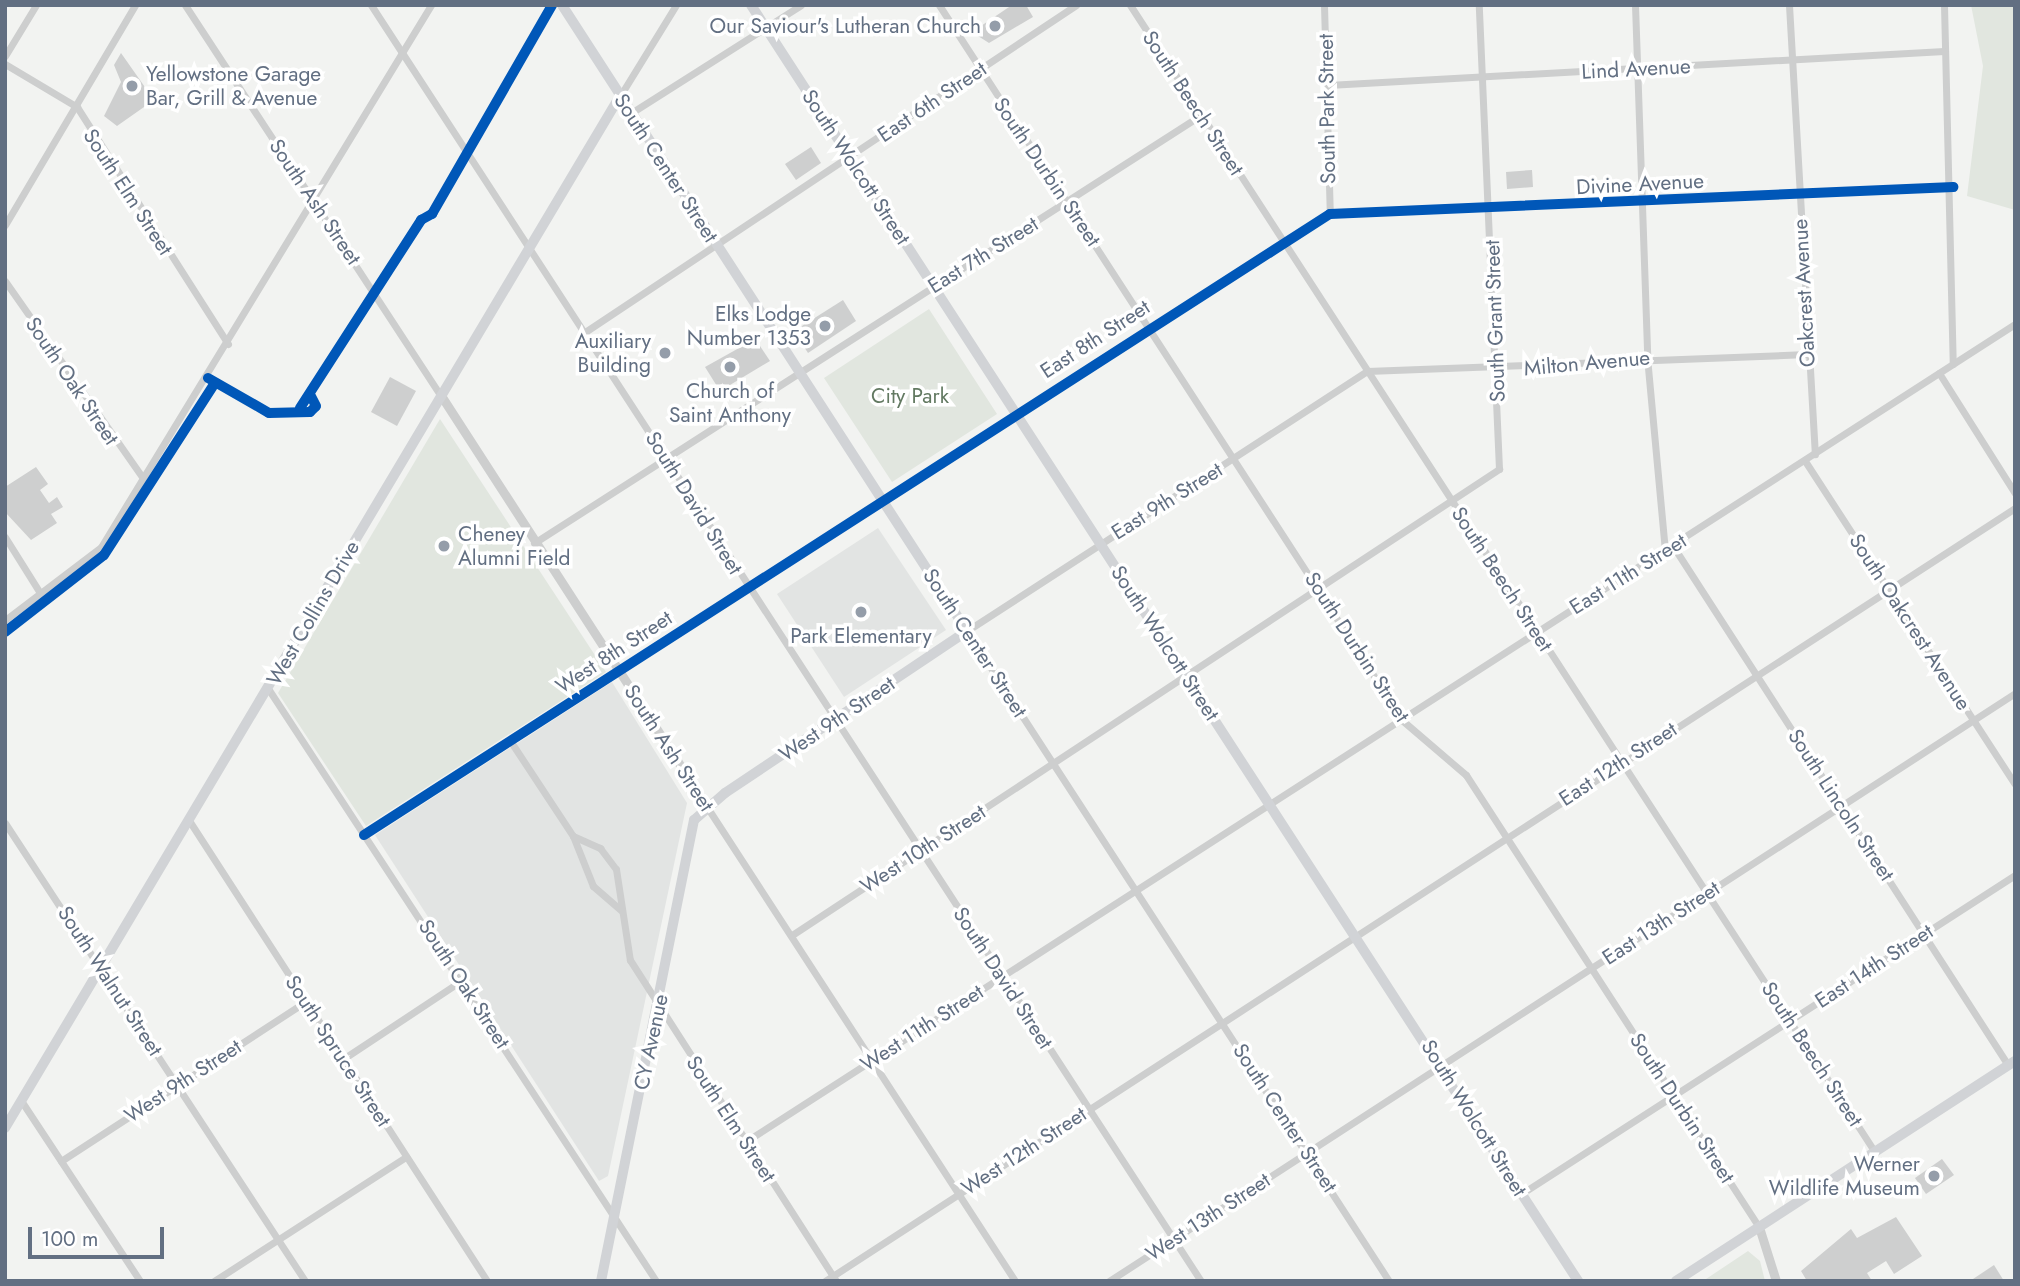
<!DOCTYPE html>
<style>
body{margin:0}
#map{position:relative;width:2020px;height:1286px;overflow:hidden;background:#f2f3f1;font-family:Jost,sans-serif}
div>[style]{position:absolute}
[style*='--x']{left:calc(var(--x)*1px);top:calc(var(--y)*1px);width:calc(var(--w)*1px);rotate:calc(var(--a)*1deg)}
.built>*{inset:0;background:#e2e4e3}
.green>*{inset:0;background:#e1e6df}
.building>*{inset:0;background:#cecfcf}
.minor>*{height:7px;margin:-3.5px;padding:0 3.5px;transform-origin:3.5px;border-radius:3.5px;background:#cdcece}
.tertiary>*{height:9px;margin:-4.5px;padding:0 4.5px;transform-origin:4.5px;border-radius:4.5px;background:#cdcece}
.secondary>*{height:10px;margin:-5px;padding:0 5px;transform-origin:5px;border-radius:5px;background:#d1d3d6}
.cycleway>*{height:10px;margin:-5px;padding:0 5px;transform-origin:5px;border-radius:5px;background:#0057b8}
.dots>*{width:19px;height:19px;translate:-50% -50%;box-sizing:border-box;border:4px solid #fff;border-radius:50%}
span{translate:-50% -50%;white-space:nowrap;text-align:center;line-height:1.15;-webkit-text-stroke:7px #fff;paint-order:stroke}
.poi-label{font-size:21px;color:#626f82}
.right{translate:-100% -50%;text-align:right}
.left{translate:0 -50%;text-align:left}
.street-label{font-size:21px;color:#626f82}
.park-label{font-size:21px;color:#627961}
.frame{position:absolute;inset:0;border:7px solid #626f82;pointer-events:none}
.scale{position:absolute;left:28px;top:1227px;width:136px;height:32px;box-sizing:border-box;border:4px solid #626f82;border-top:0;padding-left:9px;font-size:21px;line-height:24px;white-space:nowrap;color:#626f82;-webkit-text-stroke:5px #fff;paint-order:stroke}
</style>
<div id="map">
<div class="built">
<i style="clip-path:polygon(878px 528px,946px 630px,844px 697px,777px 594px)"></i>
<i style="clip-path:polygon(612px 682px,687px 803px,608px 1176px,599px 1181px,375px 835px)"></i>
</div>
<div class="green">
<i style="clip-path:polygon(1971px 5px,2015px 5px,2015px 210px,1967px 196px,1983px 66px)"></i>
<i style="clip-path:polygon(929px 309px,997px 414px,892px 482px,824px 378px)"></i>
<i style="clip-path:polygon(440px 419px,606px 672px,366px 826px,278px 693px)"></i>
<i style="clip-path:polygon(1748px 1251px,1760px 1261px,1765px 1281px,1703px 1281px)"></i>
</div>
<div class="building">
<i style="clip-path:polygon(1012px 5px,1026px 5px,1033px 17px,989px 43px,978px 36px,978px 28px)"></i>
<i style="clip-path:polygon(121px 53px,154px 100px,117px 126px,104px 116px,121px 82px,114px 65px)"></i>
<i style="clip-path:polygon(811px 147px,821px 163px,796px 180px,785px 164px)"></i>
<i style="clip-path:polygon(1532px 170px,1533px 187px,1507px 189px,1506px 172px)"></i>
<i style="clip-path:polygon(843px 300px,856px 321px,808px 353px,794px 331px)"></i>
<i style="clip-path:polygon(748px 343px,758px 343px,770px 361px,720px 391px,705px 367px)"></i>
<i style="clip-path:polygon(390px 377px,416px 391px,397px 426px,371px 412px)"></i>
<i style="clip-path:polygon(36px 467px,48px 484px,40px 490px,49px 503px,57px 497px,63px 507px,51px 514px,57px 523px,31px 540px,5px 512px,5px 487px)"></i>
<i style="clip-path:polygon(1942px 1159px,1954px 1175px,1926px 1194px,1915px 1178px)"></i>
<i style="clip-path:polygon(1896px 1217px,1922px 1256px,1894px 1274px,1886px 1261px,1867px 1273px,1872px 1281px,1807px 1281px,1801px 1271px,1851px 1229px,1857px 1238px)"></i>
<i style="clip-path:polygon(1994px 1265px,2004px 1281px,1970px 1281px)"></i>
</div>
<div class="minor">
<i style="--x:185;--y:5;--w:465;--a:56.8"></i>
<i style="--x:371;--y:5;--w:1522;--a:56.96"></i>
<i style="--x:939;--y:5;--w:853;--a:57.05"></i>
<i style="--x:1403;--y:721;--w:83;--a:40.6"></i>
<i style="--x:1466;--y:775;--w:539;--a:57.05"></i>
<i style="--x:1130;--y:5;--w:1368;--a:57"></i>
<i style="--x:1324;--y:5;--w:209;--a:88.4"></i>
<i style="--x:1635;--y:5;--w:352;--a:88"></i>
<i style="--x:1647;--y:357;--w:195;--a:84.7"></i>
<i style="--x:1789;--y:5;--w:450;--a:86.7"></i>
<i style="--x:1944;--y:5;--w:359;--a:88.6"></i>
<i style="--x:5;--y:56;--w:60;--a:-58.7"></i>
<i style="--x:5;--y:64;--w:84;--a:30.8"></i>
<i style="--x:77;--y:107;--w:281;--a:57.5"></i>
<i style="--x:1328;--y:85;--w:617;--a:-3.16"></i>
<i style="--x:620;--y:96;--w:107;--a:-58.4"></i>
<i style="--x:631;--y:113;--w:201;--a:-32.4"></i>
<i style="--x:5;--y:225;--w:256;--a:-59.4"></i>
<i style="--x:5;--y:281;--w:241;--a:55"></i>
<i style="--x:585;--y:332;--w:590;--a:-33.66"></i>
<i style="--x:1367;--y:371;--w:477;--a:147"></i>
<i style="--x:967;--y:631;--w:775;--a:57.01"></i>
<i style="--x:1367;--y:371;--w:440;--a:-2.2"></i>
<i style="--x:1939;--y:373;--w:142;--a:57.7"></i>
<i style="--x:1805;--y:461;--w:385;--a:57"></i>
<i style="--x:5;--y:537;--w:70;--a:57.9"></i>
<i style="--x:534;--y:543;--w:793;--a:-32.69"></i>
<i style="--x:1673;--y:546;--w:618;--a:57.16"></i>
<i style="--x:5;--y:620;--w:121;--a:-37.2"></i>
<i style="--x:101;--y:547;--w:635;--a:-58.66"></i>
<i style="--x:269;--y:690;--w:706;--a:56.78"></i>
<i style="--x:511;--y:742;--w:113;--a:56.6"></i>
<i style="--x:573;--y:836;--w:54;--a:68.2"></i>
<i style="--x:593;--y:886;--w:38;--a:41"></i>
<i style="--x:707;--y:807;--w:565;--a:56.98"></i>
<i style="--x:190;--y:822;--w:547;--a:57.09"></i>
<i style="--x:5;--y:823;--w:548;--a:56.77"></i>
<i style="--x:364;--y:835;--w:1148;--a:-32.74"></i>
<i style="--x:1330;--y:214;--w:624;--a:-2.48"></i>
<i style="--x:573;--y:836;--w:30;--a:24"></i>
<i style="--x:600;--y:848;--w:26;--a:53"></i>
<i style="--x:616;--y:869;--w:92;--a:81.3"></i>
<i style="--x:630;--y:960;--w:381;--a:57.3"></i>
<i style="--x:792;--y:935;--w:847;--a:-33.39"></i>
<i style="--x:1499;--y:469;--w:464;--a:-92.5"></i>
<i style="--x:343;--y:1059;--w:141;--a:-33.5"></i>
<i style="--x:22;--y:1102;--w:214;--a:56.6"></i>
<i style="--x:745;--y:1142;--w:1511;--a:-32.79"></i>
<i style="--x:61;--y:1161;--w:293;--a:-33.1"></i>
<i style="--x:1521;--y:1194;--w:588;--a:-32.85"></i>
<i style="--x:214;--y:1281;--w:229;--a:-32.9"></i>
<i style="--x:825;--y:1281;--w:1419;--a:-33.01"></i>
<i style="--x:1109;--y:1281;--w:1080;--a:-32.98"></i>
</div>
<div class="tertiary">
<i style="--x:440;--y:394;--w:491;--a:57.1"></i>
<i style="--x:1759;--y:1227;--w:57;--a:72.5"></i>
</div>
<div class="secondary">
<i style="--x:562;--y:5;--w:746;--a:57.1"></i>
<i style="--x:967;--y:631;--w:291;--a:146.2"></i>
<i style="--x:725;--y:793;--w:41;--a:138.9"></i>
<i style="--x:694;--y:820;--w:470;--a:101.4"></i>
<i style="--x:751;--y:5;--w:1521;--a:57.05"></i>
<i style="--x:5;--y:1128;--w:1201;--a:-59.21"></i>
<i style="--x:1676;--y:1281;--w:404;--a:-33"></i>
</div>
<div class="cycleway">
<i style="--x:208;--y:378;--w:70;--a:29.8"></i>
<i style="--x:269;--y:413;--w:41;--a:-1.4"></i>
<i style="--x:310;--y:412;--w:8;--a:-45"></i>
<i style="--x:316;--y:406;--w:11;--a:-117"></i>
<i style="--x:300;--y:408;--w:224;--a:-57.2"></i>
<i style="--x:421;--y:220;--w:13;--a:-29"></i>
<i style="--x:432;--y:214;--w:241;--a:-60.1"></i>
<i style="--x:5;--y:632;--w:125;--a:-37.9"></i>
<i style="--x:104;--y:555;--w:205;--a:-57.2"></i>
<i style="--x:364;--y:835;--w:1148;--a:-32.74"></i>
<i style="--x:1330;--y:214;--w:624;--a:-2.48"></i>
</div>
<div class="dots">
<i style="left:995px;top:26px;background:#949da9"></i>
<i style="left:132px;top:86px;background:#949da9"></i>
<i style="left:825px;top:326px;background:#949da9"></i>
<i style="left:665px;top:353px;background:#949da9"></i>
<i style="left:730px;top:367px;background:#949da9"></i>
<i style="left:444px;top:546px;background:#949da9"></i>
<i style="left:861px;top:612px;background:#949da9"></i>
<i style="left:1934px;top:1176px;background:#949da9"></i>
</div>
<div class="poi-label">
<span class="right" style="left:981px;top:26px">Our Saviour's Lutheran Church</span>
<span class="left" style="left:146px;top:86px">Yellowstone Garage<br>Bar, Grill &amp; Avenue</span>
<span class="right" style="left:811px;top:326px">Elks Lodge<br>Number 1353</span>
<span class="right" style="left:651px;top:353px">Auxiliary<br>Building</span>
<span style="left:730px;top:403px">Church of<br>Saint Anthony</span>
<span class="left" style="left:458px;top:546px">Cheney<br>Alumni Field</span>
<span style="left:861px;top:636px">Park Elementary</span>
<span class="right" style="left:1920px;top:1176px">Werner<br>Wildlife Museum</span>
</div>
<div class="street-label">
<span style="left:1636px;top:69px;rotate:-3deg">Lind Avenue</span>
<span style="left:932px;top:102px;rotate:-34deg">East 6th Street</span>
<span style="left:1193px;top:103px;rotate:57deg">South Beech Street</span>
<span style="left:1327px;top:109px;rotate:-91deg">South Park Street</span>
<span style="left:856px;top:167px;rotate:57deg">South Wolcott Street</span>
<span style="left:666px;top:168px;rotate:57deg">South Center Street</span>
<span style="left:1047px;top:172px;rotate:56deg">South Durbin Street</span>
<span style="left:1640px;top:184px;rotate:-3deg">Divine Avenue</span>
<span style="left:128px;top:192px;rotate:57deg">South Elm Street</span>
<span style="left:315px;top:202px;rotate:56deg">South Ash Street</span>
<span style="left:983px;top:255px;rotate:-32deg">East 7th Street</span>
<span style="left:1804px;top:293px;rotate:-93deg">Oakcrest Avenue</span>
<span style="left:1495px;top:321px;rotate:-92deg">South Grant Street</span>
<span style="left:1095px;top:339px;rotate:-33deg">East 8th Street</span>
<span style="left:1587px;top:363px;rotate:-5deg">Milton Avenue</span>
<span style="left:72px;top:381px;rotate:56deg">South Oak Street</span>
<span style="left:1167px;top:501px;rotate:-32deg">East 9th Street</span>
<span style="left:694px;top:503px;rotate:58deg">South David Street</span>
<span style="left:1628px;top:574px;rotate:-32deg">East 11th Street</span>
<span style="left:1502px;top:579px;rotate:57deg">South Beech Street</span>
<span style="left:313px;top:613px;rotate:-60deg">West Collins Drive</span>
<span style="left:1910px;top:622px;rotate:57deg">South Oakcrest Avenue</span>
<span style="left:975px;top:643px;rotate:57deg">South Center Street</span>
<span style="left:1165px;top:643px;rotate:57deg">South Wolcott Street</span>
<span style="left:1357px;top:647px;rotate:57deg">South Durbin Street</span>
<span style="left:614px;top:652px;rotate:-33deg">West 8th Street</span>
<span style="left:837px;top:719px;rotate:-34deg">West 9th Street</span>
<span style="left:669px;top:748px;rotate:57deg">South Ash Street</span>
<span style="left:1618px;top:764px;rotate:-33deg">East 12th Street</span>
<span style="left:1841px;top:805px;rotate:57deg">South Lincoln Street</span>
<span style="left:923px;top:849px;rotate:-33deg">West 10th Street</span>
<span style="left:1661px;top:923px;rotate:-33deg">East 13th Street</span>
<span style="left:1874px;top:966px;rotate:-33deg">East 14th Street</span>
<span style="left:1003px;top:978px;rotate:57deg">South David Street</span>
<span style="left:110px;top:981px;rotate:57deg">South Walnut Street</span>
<span style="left:464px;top:984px;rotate:57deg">South Oak Street</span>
<span style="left:922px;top:1028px;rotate:-33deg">West 11th Street</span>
<span style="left:651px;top:1042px;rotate:-78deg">CY Avenue</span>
<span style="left:338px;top:1051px;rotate:57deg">South Spruce Street</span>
<span style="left:1812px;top:1054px;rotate:57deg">South Beech Street</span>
<span style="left:183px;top:1081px;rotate:-33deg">West 9th Street</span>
<span style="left:1682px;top:1108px;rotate:57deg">South Durbin Street</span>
<span style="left:1285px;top:1118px;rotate:57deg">South Center Street</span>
<span style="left:1474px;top:1118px;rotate:58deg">South Wolcott Street</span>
<span style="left:731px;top:1119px;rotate:57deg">South Elm Street</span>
<span style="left:1024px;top:1151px;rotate:-33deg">West 12th Street</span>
<span style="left:1208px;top:1217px;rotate:-33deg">West 13th Street</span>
</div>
<div class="park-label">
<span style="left:910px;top:396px">City Park</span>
</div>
<div class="frame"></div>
<div class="scale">100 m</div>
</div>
